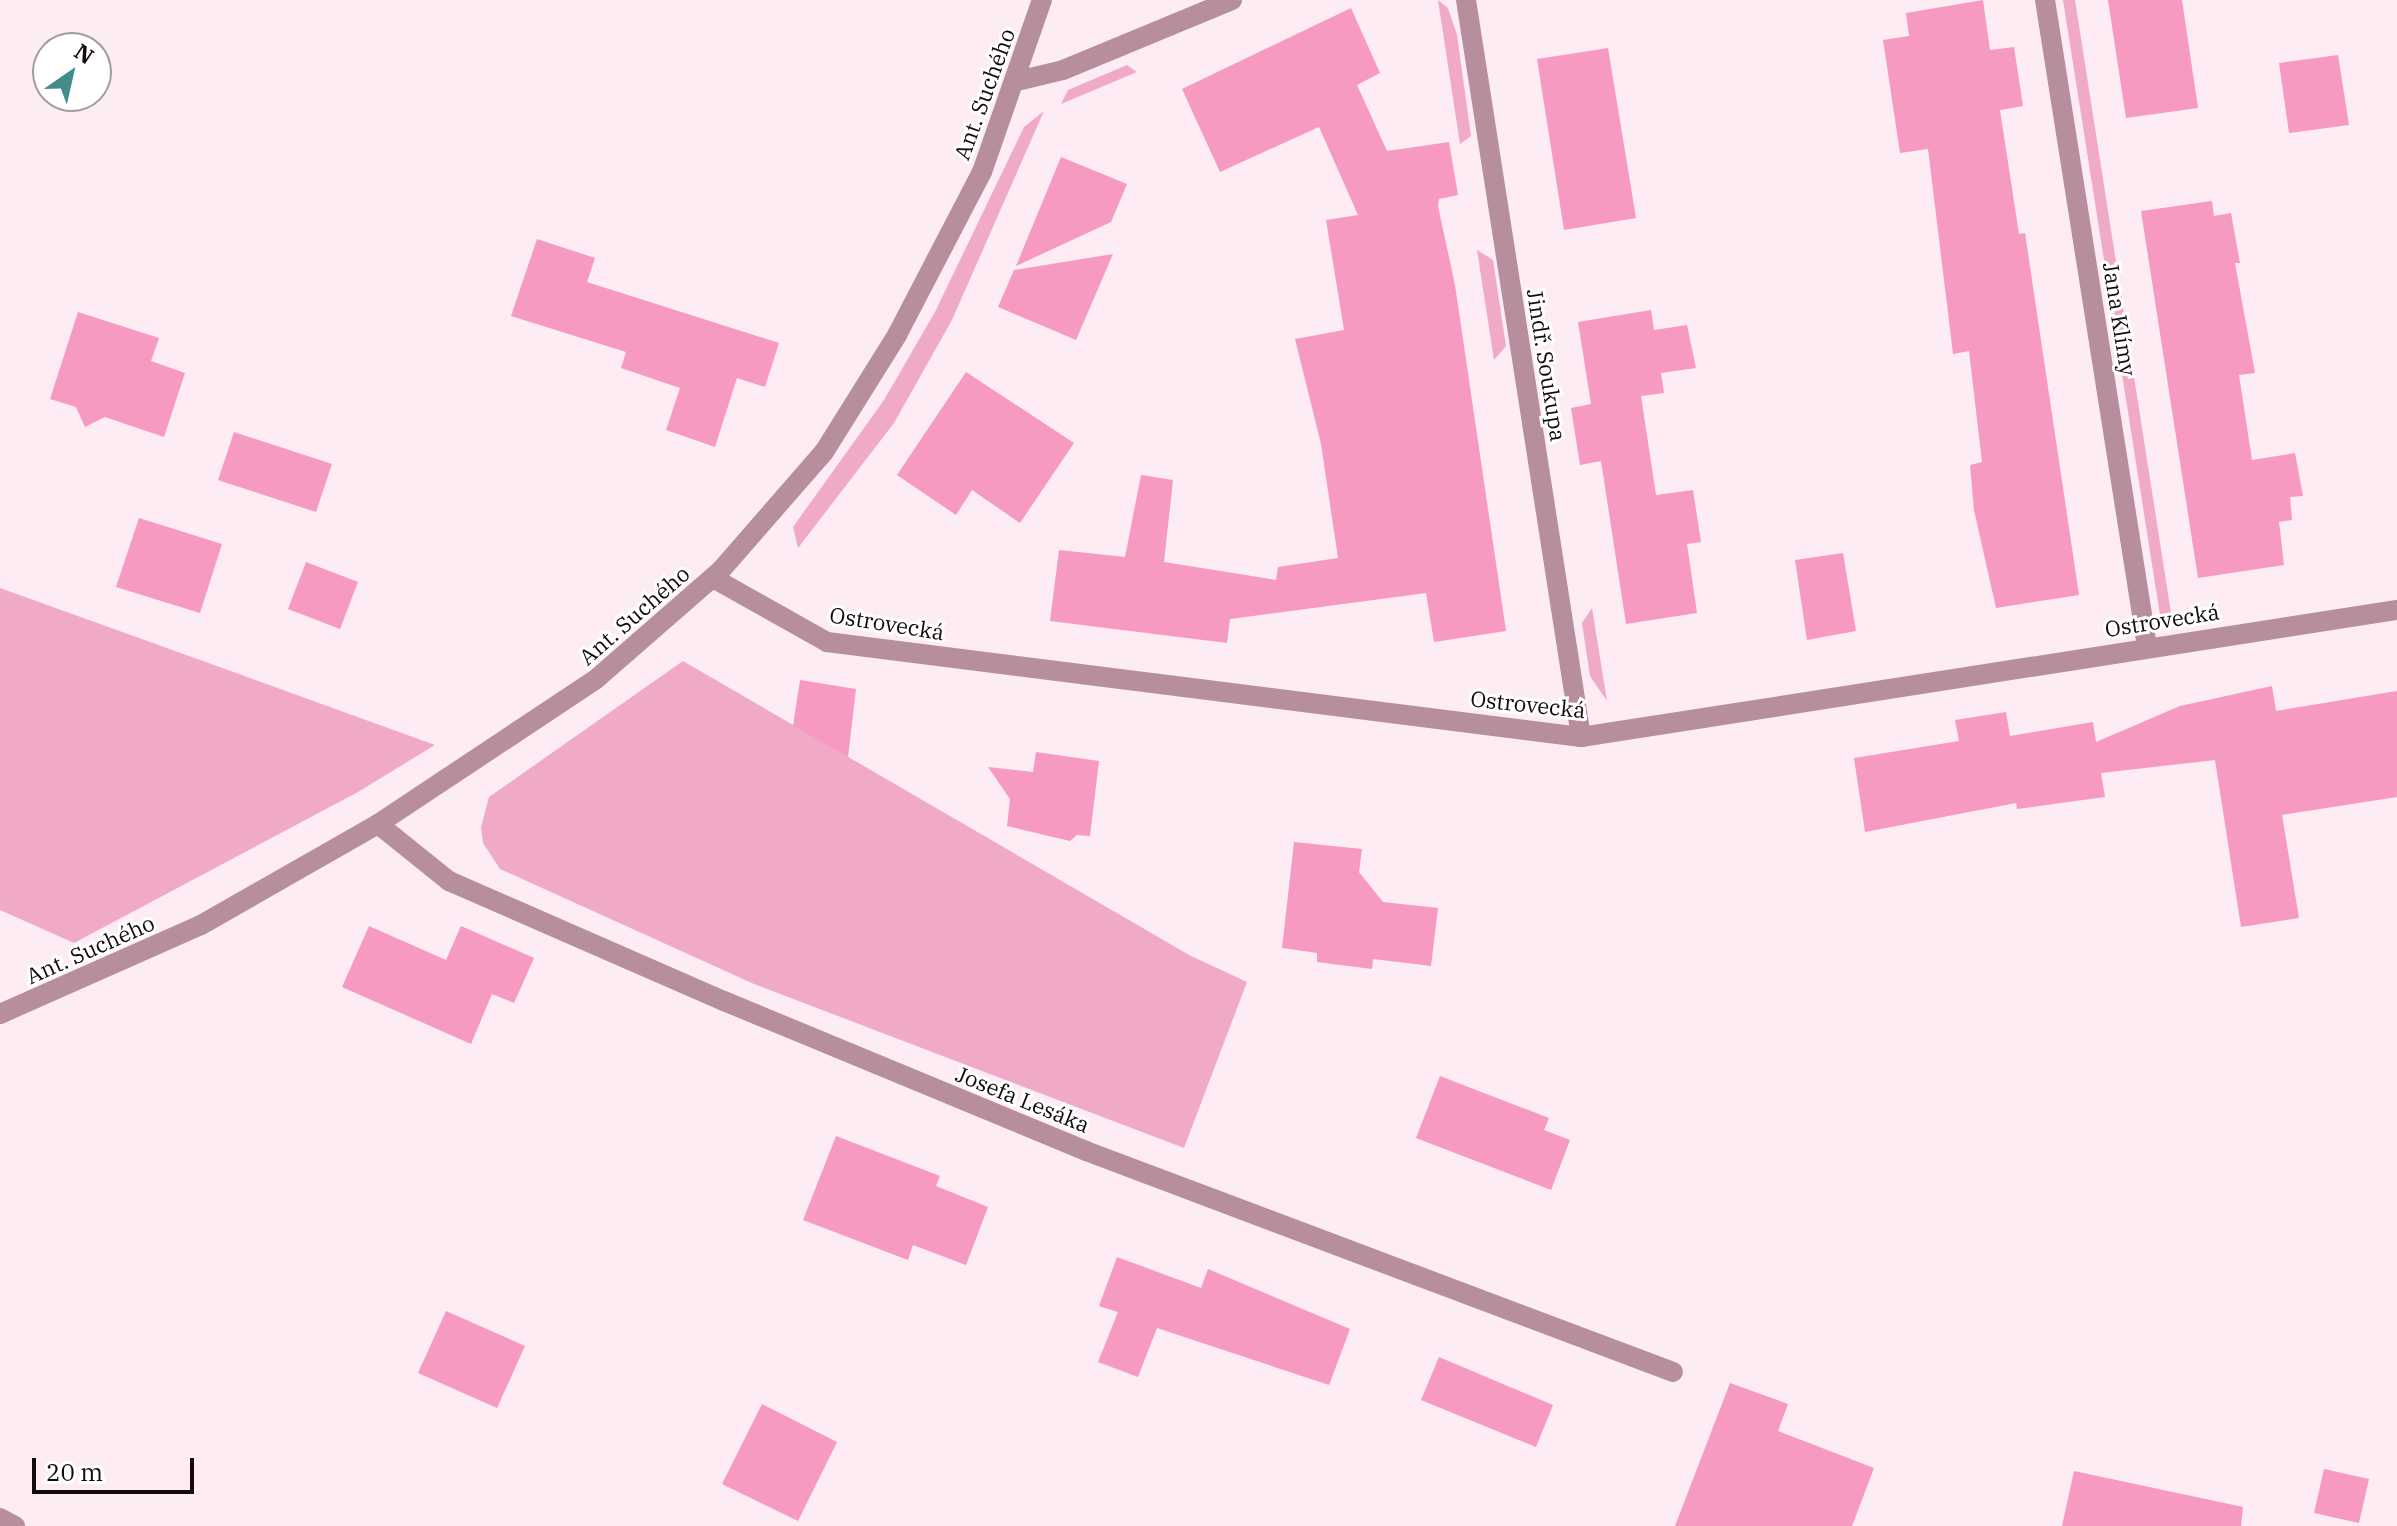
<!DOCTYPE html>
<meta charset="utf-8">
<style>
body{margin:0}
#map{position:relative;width:2397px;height:1526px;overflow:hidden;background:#fdecf3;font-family:"IBM Plex Serif",serif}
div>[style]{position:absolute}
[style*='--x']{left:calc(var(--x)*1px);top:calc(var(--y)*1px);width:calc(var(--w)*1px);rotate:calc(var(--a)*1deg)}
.green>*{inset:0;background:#f0aac8}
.building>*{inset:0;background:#f69ac2}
.minor>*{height:20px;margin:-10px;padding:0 10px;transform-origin:10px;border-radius:10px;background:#b78e9e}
span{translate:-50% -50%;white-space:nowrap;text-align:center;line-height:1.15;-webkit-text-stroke:6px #fff;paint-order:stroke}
.street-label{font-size:22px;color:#130a0e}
.north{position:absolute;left:32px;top:32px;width:80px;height:80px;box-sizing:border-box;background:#fff;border:2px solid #a19d9f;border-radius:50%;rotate:34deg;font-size:22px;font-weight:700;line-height:32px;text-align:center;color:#130a0e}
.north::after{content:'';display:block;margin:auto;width:28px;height:36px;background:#448c8b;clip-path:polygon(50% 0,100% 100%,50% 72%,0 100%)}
.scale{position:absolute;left:32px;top:1458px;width:162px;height:36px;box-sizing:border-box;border:4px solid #130a0e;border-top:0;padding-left:10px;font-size:24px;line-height:28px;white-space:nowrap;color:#130a0e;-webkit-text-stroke:6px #fff;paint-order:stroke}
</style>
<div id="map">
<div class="green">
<i style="clip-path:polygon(1438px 0,1448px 8px,1457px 35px,1471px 136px,1460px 144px)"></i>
<i style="clip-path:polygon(2063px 0,2075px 0,2171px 613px,2160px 615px)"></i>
<i style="clip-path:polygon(1127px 65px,1137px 72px,1061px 104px,1068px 90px)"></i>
<i style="clip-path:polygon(1044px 111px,952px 320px,894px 423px,798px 548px,793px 527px,884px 400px,935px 312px,1024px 127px)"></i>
<i style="clip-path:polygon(1477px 250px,1493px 260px,1506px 346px,1494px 360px)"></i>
<i style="clip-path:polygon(0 588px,239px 674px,435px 745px,358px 792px,74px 943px,0 910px)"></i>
<i style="clip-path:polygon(1592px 608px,1607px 701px,1590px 676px,1582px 623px)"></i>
<i style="clip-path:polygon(683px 661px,1191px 956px,1247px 982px,1184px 1148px,754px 984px,500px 869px,483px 843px,481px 827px,489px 797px)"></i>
</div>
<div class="building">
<i style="clip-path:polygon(1983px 0,1990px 50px,2014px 47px,2023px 106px,2000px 110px,2019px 234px,2025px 233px,2079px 595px,1996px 608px,1974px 510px,1970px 465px,1982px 462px,1969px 351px,1953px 354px,1928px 149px,1900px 153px,1883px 40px,1909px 36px,1906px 13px)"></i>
<i style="clip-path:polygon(2108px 0,2182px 0,2198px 108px,2126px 118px)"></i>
<i style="clip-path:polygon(1351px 8px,1380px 73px,1357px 85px,1387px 151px,1449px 142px,1458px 195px,1439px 199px,1438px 206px,1455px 285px,1506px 631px,1434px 642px,1426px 593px,1230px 619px,1227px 643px,1050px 621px,1059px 550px,1125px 557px,1141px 475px,1173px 480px,1164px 562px,1276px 580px,1278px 567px,1338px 558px,1321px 444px,1295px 339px,1344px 330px,1326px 220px,1358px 215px,1319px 127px,1220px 172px,1182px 89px)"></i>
<i style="clip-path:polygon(1608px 48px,1636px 218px,1564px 230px,1537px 59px)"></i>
<i style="clip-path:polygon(2338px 55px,2349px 125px,2289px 133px,2279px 63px)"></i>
<i style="clip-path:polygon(1061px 157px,1127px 184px,1111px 222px,1016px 266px)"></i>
<i style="clip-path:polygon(2212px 201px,2214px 216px,2231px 213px,2240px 263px,2235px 263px,2255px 373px,2239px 375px,2252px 460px,2295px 453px,2303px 496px,2290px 497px,2292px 520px,2279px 522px,2284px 565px,2198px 578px,2141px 211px)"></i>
<i style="clip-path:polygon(537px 239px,595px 258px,587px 282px,779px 343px,765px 387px,737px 378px,715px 447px,666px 430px,680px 388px,621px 368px,626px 352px,511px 316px)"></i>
<i style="clip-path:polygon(1113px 254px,1076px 340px,998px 307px,1014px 270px)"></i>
<i style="clip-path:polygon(1651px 310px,1654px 330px,1687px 325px,1696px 368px,1661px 373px,1664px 393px,1641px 396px,1656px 495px,1693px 490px,1701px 542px,1687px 544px,1697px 613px,1626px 624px,1601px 461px,1580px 465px,1571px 408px,1591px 404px,1578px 322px)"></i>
<i style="clip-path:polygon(78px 312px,159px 338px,151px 361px,185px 373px,164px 437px,105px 417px,85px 427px,76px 407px,50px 399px)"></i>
<i style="clip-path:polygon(966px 372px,1074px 443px,1020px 523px,972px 490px,956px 515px,897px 475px)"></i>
<i style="clip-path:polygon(234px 432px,332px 464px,316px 512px,218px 480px)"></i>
<i style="clip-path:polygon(139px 518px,222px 544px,200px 613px,116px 587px)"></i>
<i style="clip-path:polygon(1843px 553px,1856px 631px,1807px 640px,1795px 560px)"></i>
<i style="clip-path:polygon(306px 562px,358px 582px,340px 629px,288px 609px)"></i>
<i style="clip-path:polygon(800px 680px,856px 689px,848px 757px,793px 726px)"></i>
<i style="clip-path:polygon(2272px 686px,2276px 711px,2397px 691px,2397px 797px,2282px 815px,2299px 918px,2241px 927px,2215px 760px,2101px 773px,2105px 797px,2017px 809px,2016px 803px,1865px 832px,1854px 758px,1959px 741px,1955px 720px,2006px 712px,2010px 736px,2093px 722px,2096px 742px,2180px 706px)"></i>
<i style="clip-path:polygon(1036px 752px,1099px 761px,1090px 836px,1077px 835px,1070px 841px,1007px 826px,1010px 799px,988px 767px,1033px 772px)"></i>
<i style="clip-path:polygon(1294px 842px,1362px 849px,1359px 872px,1383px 902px,1438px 908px,1431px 966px,1373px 959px,1372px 969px,1317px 962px,1317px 953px,1282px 948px)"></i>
<i style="clip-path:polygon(369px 926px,446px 960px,461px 926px,534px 958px,514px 1003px,492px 994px,471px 1044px,342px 987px)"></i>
<i style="clip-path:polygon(1440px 1076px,1549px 1118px,1544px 1130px,1570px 1140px,1551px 1190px,1416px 1138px)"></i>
<i style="clip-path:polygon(836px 1136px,940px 1176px,936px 1186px,988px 1207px,966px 1265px,913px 1245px,908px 1260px,803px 1220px)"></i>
<i style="clip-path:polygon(1117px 1257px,1201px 1288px,1208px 1269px,1350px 1329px,1329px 1385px,1157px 1328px,1138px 1377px,1098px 1362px,1118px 1312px,1099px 1306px)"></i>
<i style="clip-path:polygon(446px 1311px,525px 1346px,497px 1408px,418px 1373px)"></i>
<i style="clip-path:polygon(1439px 1357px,1553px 1405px,1536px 1447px,1421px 1400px)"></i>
<i style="clip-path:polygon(1730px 1383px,1788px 1404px,1778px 1431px,1874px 1468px,1852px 1526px,1675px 1526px)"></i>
<i style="clip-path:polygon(762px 1404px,837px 1442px,798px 1521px,722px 1484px)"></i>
<i style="clip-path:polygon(2324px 1469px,2369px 1479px,2359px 1523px,2314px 1513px)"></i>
<i style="clip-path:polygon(2074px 1471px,2243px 1507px,2241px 1526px,2062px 1526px)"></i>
</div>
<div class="minor">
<i style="--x:1466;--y:0;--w:746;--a:81.13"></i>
<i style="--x:2045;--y:0;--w:654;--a:81.03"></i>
<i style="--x:1017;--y:81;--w:47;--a:-13.4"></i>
<i style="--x:1063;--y:70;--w:183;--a:-22.5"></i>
<i style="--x:713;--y:578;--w:131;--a:29.3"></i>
<i style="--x:827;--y:642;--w:760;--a:7.18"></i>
<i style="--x:1581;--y:737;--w:826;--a:-8.85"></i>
<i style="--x:378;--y:824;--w:91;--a:38.8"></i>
<i style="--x:449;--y:881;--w:300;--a:23.6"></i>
<i style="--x:724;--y:1001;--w:392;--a:22.5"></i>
<i style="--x:1086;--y:1151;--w:627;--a:20.63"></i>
<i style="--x:0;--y:1014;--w:220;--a:-23.9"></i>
<i style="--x:201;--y:925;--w:204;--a:-29.7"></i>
<i style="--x:378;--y:824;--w:260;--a:-33.6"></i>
<i style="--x:595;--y:680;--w:167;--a:-41.1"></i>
<i style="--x:721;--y:570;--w:157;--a:-48.9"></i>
<i style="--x:824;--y:452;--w:138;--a:-58"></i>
<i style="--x:897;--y:335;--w:184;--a:-62.5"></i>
<i style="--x:982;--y:172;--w:182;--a:-70.8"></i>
<i style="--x:0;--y:1518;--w:17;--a:28"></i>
</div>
<div class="street-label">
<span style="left:984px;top:94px;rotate:-70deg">Ant. Suchého</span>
<span style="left:2120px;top:319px;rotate:81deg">Jana Klímy</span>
<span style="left:1547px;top:365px;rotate:81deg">Jindř. Soukupa</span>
<span style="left:634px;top:615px;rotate:-41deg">Ant. Suchého</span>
<span style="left:2162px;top:620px;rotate:-9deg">Ostrovecká</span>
<span style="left:887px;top:623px;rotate:9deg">Ostrovecká</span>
<span style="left:1528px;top:704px;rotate:6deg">Ostrovecká</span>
<span style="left:90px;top:949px;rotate:-24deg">Ant. Suchého</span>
<span style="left:1023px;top:1099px;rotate:22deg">Josefa Lesáka</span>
</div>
<div class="north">N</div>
<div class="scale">20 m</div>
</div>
